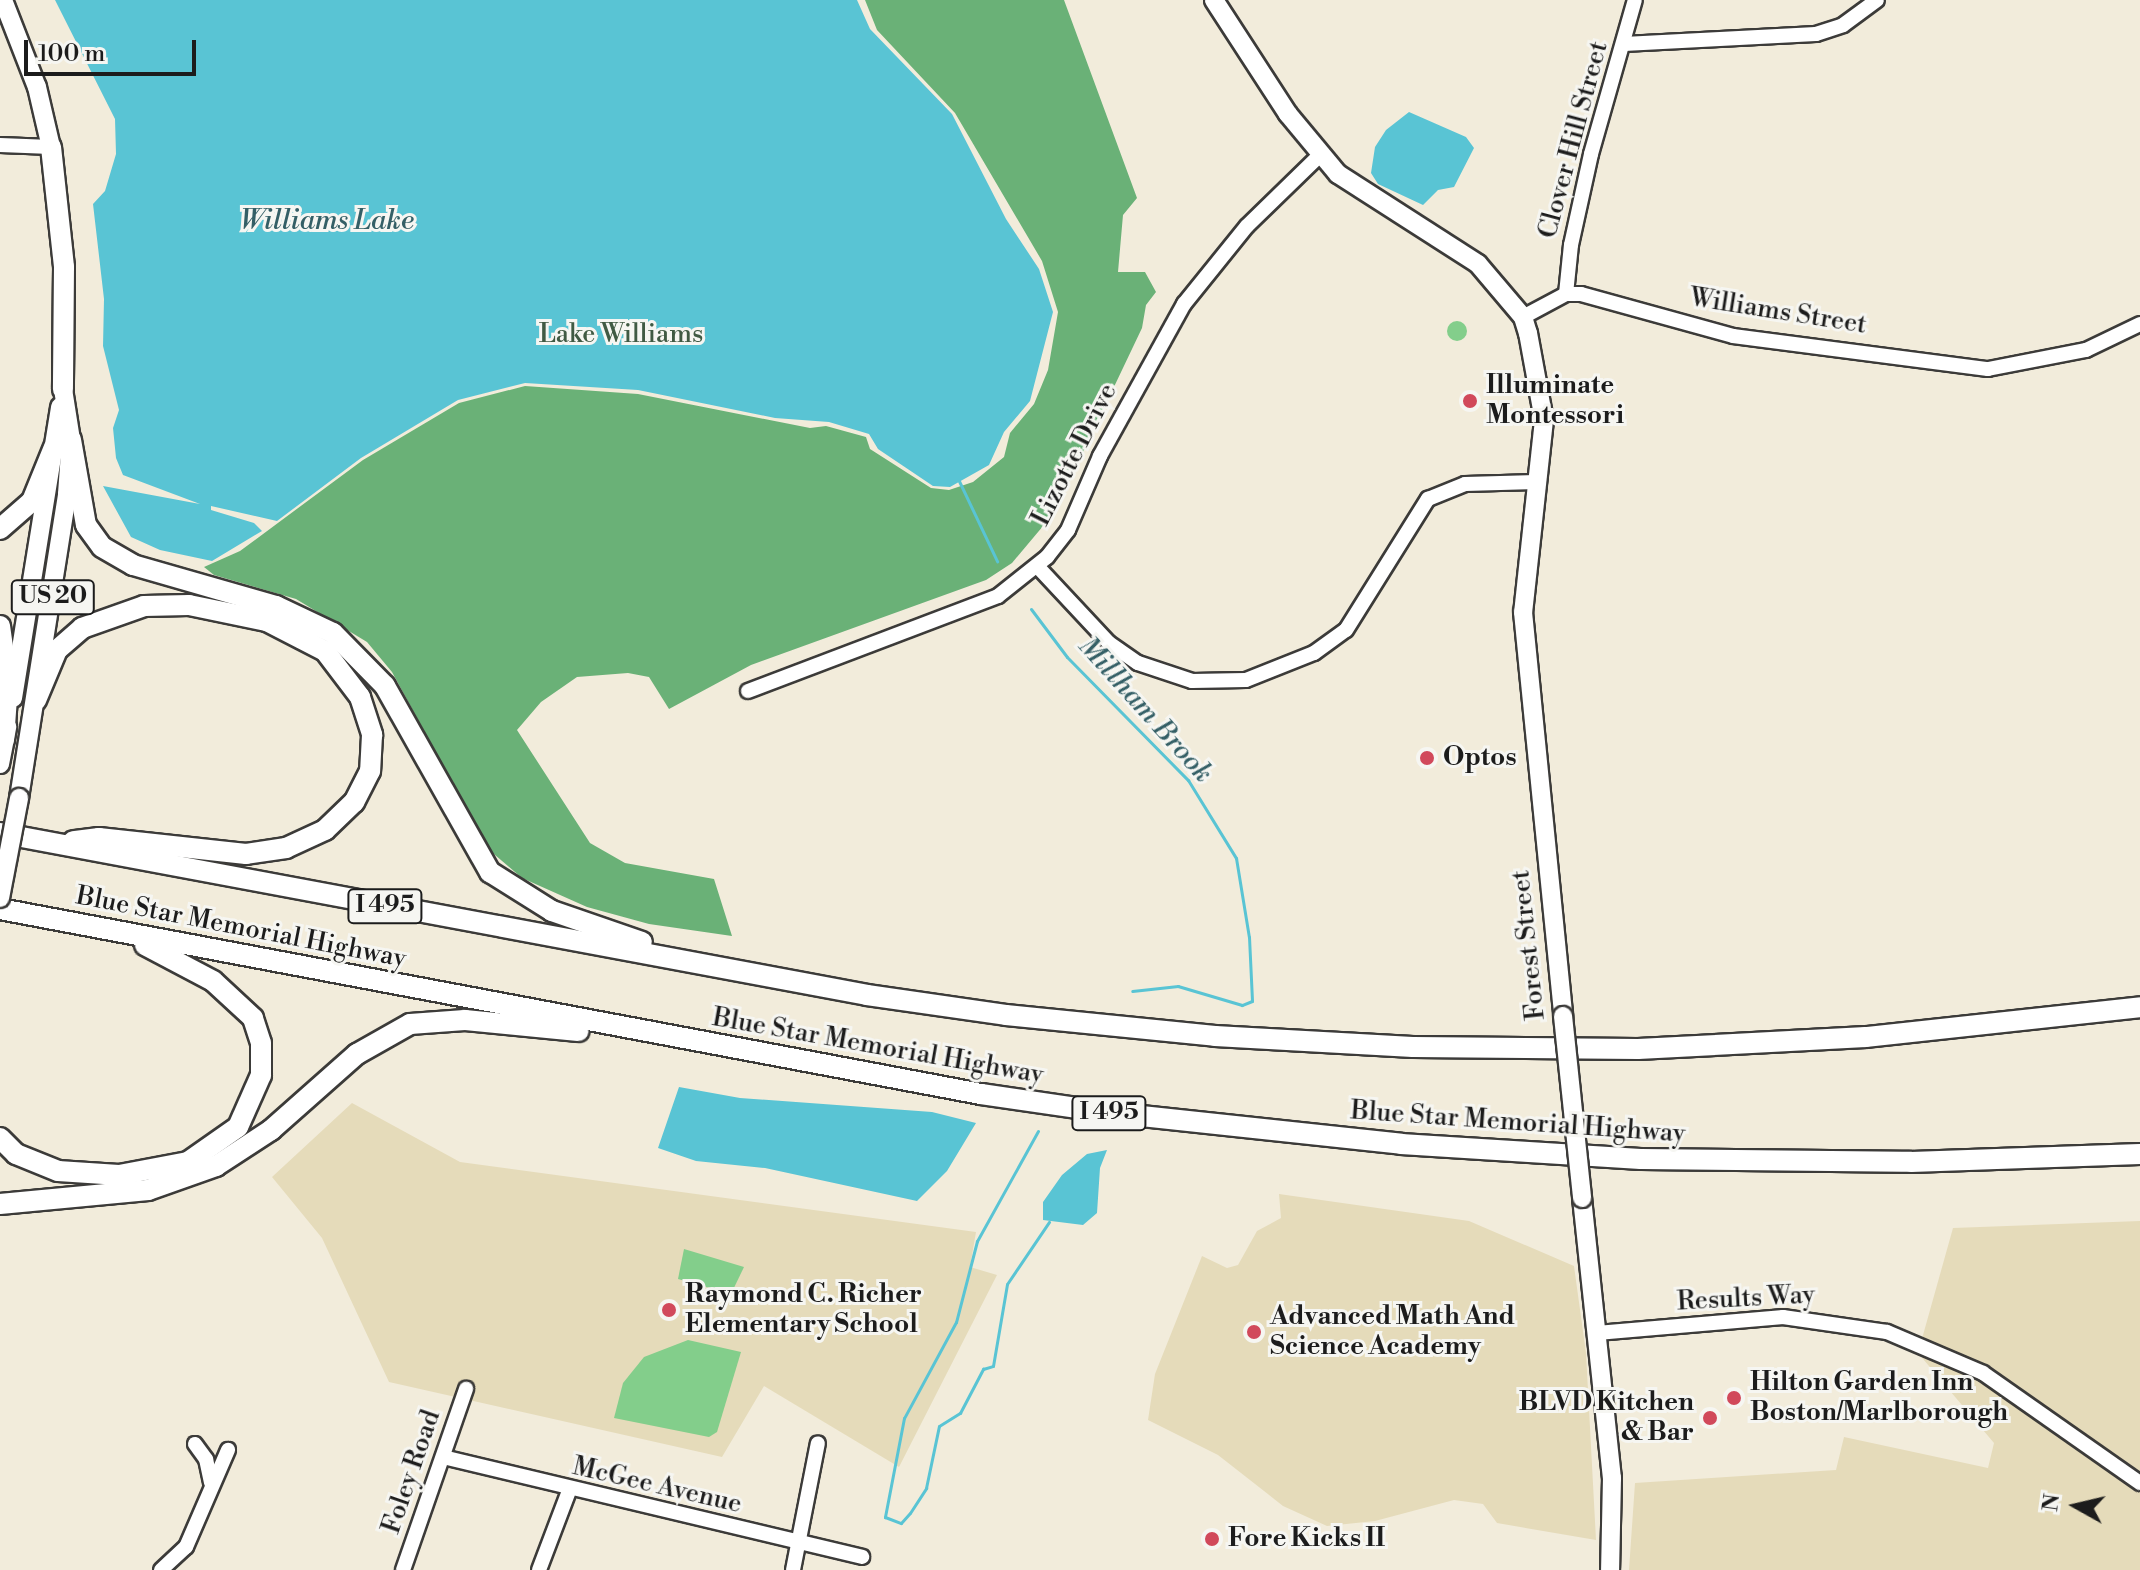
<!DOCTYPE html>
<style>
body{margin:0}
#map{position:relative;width:2140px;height:1570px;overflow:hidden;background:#f2ecdb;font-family:"Libre Bodoni",serif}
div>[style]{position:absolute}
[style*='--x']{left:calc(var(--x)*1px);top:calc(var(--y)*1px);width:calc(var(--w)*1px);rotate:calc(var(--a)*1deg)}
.built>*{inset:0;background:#e5dbba}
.green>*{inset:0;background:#83ce8b}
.round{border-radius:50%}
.forest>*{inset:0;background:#6ab177}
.water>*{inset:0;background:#59c4d4}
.stream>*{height:3px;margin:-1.5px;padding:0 1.5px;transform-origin:1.5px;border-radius:1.5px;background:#59c4d4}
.roads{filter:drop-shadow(2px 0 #3c3b39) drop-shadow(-2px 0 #3c3b39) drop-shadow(0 2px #3c3b39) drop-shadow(0 -2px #3c3b39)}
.minor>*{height:14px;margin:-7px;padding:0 7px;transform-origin:7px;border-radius:7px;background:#fff}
.major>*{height:18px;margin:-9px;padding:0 9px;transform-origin:9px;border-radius:9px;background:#fff}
.highway>*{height:20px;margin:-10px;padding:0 10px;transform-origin:10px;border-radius:10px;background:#fff}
.bridges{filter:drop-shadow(2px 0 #3c3b39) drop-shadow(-2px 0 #3c3b39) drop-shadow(0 2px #3c3b39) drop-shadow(0 -2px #3c3b39)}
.major-bridge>*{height:18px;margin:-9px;padding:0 9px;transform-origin:9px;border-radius:9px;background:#fff}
.dots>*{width:22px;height:22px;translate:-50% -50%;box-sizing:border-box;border:4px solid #f6f6f2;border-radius:50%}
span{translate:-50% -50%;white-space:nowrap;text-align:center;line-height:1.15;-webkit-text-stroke:6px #f6f6f2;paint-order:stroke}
.shield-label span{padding:2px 6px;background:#f6f6f2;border:2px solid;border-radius:6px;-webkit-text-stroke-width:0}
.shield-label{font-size:24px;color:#1c1c1c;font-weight:700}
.street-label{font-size:26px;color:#1c1c1c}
.park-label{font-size:26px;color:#405a43}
.poi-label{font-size:26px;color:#1c1c1c;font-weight:700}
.left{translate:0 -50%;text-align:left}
.right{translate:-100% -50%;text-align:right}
.water-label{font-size:28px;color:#345f66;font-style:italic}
.north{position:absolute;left:2036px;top:1466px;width:80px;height:80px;-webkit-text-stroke:6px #f6f6f2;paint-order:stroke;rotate:278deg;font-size:22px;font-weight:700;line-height:32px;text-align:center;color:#1c1c1c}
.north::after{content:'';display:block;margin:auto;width:28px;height:36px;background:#1c1c1c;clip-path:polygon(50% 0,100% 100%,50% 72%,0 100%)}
.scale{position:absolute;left:24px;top:40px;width:172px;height:36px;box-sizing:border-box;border:4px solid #1c1c1c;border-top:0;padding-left:10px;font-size:24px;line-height:28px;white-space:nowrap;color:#1c1c1c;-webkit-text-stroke:6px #f6f6f2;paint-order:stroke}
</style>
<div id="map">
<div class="built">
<i style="clip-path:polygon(352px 1103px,460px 1162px,976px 1232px,970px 1267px,997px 1275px,899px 1467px,764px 1386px,722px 1457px,389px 1382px,322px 1238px,272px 1177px)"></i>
<i style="clip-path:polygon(1279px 1194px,1469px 1221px,1574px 1266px,1586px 1353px,1596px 1540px,1497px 1523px,1483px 1504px,1454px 1500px,1375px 1521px,1327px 1526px,1283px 1506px,1218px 1455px,1148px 1420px,1155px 1374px,1202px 1256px,1227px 1268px,1238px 1265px,1257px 1231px,1281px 1218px)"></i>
<i style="clip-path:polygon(2140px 1221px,2140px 1570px,1629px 1570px,1635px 1483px,1836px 1470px,1844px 1437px,1988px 1468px,1994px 1443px,1918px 1353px,1953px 1228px)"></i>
</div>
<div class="green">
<i class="round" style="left:1447px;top:321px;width:20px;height:20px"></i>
<i style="clip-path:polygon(684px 1249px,744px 1267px,731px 1294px,678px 1279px)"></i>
<i style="clip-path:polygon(688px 1340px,741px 1352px,717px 1432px,709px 1437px,614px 1418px,623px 1383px,644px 1357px)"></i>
</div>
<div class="forest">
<i style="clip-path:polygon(865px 0,1064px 0,1137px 198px,1123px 215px,1118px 272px,1145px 272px,1156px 292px,1146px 305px,1142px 328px,1054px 513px,1012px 563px,986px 580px,751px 665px,669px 709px,649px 677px,628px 673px,577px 677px,541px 702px,517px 730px,590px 843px,625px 863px,714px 879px,732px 936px,649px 924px,587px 907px,522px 878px,488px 849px,392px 672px,367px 642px,296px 599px,214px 575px,204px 567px,240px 551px,363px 460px,459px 403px,525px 386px,638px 394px,810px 428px,826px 426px,866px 437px,870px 449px,931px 488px,949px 490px,973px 482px,1004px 457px,1010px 433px,1034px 404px,1048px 370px,1058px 312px,1042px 261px,955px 113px,877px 30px)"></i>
</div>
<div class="water">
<i style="clip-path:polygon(55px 0,857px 0,870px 29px,952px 114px,1006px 219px,1039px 269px,1053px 312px,1030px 401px,1004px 432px,989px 465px,950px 487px,933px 486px,878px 449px,869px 434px,829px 422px,775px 418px,638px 390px,525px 383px,458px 400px,361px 458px,277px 521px,211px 506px,211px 510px,254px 523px,262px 531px,212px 561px,160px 550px,131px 537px,103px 486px,200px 504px,123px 475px,116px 458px,113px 428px,119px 410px,103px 346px,104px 299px,93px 204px,105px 191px,116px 154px,115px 119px)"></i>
<i style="clip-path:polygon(1409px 112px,1466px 137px,1474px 148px,1454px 187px,1438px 190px,1423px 205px,1378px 184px,1371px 173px,1375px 147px,1386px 130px)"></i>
<i style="clip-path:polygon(679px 1087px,740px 1098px,932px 1112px,976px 1123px,947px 1171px,917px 1201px,765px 1168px,696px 1161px,658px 1148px)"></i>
<i style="clip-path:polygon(1107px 1150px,1100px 1168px,1097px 1213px,1083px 1225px,1043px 1220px,1043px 1202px,1062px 1175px,1087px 1154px)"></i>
</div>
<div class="stream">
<i style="--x:959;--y:481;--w:89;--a:64.6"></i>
<i style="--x:1031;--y:609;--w:60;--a:53.1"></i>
<i style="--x:1067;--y:657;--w:173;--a:45.5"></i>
<i style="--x:1188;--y:780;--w:92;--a:58.4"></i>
<i style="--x:1236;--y:858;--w:80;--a:80.7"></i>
<i style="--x:1249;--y:937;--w:64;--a:87.3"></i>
<i style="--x:1252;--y:1001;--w:11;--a:158"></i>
<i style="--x:1242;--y:1005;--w:67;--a:-163.5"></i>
<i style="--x:1178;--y:986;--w:46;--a:173.8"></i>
<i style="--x:1038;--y:1131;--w:126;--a:119"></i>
<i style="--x:977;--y:1241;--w:84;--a:104.5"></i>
<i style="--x:956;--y:1322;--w:109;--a:118.4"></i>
<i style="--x:904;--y:1418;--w:101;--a:100.9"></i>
<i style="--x:885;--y:1517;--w:17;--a:21"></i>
<i style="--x:901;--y:1523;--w:13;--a:-48"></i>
<i style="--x:910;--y:1513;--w:30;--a:-57"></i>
<i style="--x:926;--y:1488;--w:63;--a:-78.2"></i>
<i style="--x:939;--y:1426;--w:25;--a:-32"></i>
<i style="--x:960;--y:1413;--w:50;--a:-62.4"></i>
<i style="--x:983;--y:1369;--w:10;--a:-17"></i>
<i style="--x:993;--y:1366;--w:83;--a:-80.3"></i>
<i style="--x:1007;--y:1284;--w:75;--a:-55.9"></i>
</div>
<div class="roads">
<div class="minor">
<i style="--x:1624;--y:44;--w:192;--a:-3"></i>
<i style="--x:1816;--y:34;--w:28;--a:-18"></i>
<i style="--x:1843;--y:25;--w:42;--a:-36.3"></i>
<i style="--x:0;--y:145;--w:51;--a:2.2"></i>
<i style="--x:1566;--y:294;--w:49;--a:-84.2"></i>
<i style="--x:1571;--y:245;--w:93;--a:-77.6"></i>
<i style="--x:1591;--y:154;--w:160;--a:-74.1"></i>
<i style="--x:1523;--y:317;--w:49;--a:-28.1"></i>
<i style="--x:1566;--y:294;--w:15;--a:0"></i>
<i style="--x:1581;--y:294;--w:158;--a:15.4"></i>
<i style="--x:1733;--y:336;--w:257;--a:7.4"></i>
<i style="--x:1988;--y:369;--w:100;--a:-11"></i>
<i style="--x:2086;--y:350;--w:60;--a:-25.7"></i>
<i style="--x:1037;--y:566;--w:105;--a:46.9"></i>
<i style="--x:1109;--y:643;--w:35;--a:35"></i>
<i style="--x:1138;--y:663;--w:57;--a:18.4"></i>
<i style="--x:1192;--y:681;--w:54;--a:-1.1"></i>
<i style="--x:1246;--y:680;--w:73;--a:-21.7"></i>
<i style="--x:1314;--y:653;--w:39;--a:-36"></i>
<i style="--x:1346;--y:630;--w:155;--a:-58"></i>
<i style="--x:1428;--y:499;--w:40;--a:-22"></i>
<i style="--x:1465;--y:484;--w:71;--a:-1.6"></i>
<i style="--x:748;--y:691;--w:267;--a:-20.8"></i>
<i style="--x:998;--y:596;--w:63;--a:-38.5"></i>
<i style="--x:1047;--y:557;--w:34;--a:-52"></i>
<i style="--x:1068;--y:530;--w:81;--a:-66.6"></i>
<i style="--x:1100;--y:456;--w:174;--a:-61.1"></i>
<i style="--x:1184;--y:304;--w:100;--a:-51.1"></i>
<i style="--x:1247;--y:226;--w:102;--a:-44.2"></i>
<i style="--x:1597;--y:1333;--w:187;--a:-4.9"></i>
<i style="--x:1783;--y:1317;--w:105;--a:8.2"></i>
<i style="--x:1887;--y:1332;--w:104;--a:23.1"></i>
<i style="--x:1983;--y:1373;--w:192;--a:35"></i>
<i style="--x:195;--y:1444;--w:19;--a:54"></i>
<i style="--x:206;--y:1459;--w:24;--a:78"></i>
<i style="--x:443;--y:1457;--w:431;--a:13.4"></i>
<i style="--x:161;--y:1570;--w:34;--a:-43"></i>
<i style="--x:186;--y:1547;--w:106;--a:-66.6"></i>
<i style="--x:403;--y:1570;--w:192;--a:-70.8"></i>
<i style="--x:539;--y:1570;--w:85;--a:-69.2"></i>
<i style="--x:793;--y:1570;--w:129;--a:-78.9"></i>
</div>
<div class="major">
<i style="--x:3;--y:0;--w:93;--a:68.7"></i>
<i style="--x:37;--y:87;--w:62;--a:76.9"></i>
<i style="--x:1214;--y:0;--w:136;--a:57"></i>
<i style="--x:1288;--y:114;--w:78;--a:50.2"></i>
<i style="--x:1338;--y:174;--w:166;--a:32.7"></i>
<i style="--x:1478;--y:264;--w:70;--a:49.7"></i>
<i style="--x:1523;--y:317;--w:17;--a:73"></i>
<i style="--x:1528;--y:333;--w:88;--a:79.6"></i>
<i style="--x:1544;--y:420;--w:193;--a:96.2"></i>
<i style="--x:1523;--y:612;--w:406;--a:84.3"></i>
<i style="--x:13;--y:698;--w:295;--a:-80.8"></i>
<i style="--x:0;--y:764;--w:38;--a:-79"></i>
<i style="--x:19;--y:798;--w:308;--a:-81"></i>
<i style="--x:67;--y:494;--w:54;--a:-85.8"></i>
<i style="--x:71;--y:440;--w:52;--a:-98.9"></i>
<i style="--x:1582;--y:1198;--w:282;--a:83.9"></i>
<i style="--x:1612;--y:1478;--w:92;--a:91.2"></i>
</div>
<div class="highway">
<i style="--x:51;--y:147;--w:121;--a:83.8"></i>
<i style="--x:64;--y:267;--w:122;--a:90.5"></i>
<i style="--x:71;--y:440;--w:86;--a:80"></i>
<i style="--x:86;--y:525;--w:27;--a:54"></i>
<i style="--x:102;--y:547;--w:36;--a:30"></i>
<i style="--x:133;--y:565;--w:149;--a:16"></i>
<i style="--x:276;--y:606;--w:63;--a:25.3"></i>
<i style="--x:333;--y:633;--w:74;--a:45.5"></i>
<i style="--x:385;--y:686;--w:214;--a:60.6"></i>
<i style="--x:490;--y:872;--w:73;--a:32.2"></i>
<i style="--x:552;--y:911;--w:95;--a:19"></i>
<i style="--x:0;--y:529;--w:43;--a:-41.2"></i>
<i style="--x:32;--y:501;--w:58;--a:-67.8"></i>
<i style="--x:0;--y:626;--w:58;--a:82"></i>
<i style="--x:8;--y:683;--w:57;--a:94"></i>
<i style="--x:36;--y:700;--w:54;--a:-67.2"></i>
<i style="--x:57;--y:650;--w:33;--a:-41"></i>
<i style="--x:82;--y:628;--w:66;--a:-19.5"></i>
<i style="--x:144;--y:606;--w:45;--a:-1.3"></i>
<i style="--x:189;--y:605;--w:80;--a:11.6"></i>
<i style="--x:267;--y:621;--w:65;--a:27.3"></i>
<i style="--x:325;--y:651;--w:58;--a:52.7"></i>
<i style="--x:360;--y:697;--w:40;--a:72"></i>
<i style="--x:372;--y:735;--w:36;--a:93"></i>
<i style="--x:370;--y:771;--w:35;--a:117"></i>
<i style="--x:354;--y:802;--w:40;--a:136"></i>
<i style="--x:325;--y:830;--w:43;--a:155.2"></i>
<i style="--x:286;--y:848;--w:40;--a:171.5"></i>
<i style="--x:246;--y:854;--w:148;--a:-173.8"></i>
<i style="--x:99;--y:838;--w:26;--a:173"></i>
<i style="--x:0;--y:833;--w:882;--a:10.58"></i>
<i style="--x:867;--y:995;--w:140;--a:8.2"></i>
<i style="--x:1006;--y:1015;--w:210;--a:5.7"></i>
<i style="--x:1215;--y:1036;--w:198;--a:3.2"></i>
<i style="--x:1413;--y:1047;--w:225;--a:0.5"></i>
<i style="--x:1638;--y:1049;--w:228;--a:-3"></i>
<i style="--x:1866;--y:1037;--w:276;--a:-6.2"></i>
<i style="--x:0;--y:909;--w:998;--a:10.68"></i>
<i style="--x:981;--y:1094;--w:124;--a:8.3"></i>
<i style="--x:1104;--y:1112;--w:299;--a:6.1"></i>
<i style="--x:1401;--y:1144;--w:240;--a:3.6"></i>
<i style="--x:1641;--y:1159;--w:270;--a:0.6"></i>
<i style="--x:1911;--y:1162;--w:229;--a:-2"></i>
<i style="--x:0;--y:1138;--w:23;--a:45"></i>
<i style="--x:16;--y:1154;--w:45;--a:22"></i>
<i style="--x:58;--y:1171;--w:61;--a:3.8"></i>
<i style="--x:119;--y:1175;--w:70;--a:-10.7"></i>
<i style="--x:188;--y:1162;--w:61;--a:-35"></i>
<i style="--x:238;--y:1127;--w:57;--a:-66.1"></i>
<i style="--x:261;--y:1075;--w:32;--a:-90"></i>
<i style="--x:261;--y:1043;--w:26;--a:-108"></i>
<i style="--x:253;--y:1018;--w:54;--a:-137.2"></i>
<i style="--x:213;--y:981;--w:77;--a:-152.1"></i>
<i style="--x:0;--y:1204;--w:149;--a:-5.4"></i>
<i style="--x:148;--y:1190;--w:72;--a:-19.4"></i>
<i style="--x:216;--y:1166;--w:66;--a:-33.2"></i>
<i style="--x:271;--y:1130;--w:115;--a:-41.5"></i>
<i style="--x:357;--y:1054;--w:61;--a:-29.5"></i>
<i style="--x:410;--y:1024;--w:55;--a:-4.2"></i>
<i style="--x:465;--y:1020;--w:114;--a:5.6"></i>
</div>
</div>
<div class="bridges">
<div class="major-bridge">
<i style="--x:0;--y:898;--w:102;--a:-79.2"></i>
<i style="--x:1563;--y:1016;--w:183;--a:84"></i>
</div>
</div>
<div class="dots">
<i style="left:1470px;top:401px;background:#d1495b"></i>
<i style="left:1427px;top:758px;background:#d1495b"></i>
<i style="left:669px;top:1310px;background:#d1495b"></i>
<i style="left:1254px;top:1332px;background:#d1495b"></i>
<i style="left:1734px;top:1398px;background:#d1495b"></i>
<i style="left:1710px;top:1418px;background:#d1495b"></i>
<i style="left:1212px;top:1539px;background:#d1495b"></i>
</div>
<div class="shield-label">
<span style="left:53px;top:597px">US 20</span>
<span style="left:385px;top:906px">I 495</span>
<span style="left:1109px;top:1113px">I 495</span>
</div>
<div class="street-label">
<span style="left:1574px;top:140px;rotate:-75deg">Clover Hill Street</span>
<span style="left:1778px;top:312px;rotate:9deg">Williams Street</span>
<span style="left:1075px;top:455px;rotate:-63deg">Lizotte Drive</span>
<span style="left:241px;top:928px;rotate:11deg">Blue Star Memorial Highway</span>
<span style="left:1529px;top:945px;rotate:-96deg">Forest Street</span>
<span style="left:878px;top:1047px;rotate:10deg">Blue Star Memorial Highway</span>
<span style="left:1518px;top:1123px;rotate:4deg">Blue Star Memorial Highway</span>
<span style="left:1746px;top:1299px;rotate:-3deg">Results Way</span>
<span style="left:412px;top:1472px;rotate:-71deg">Foley Road</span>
<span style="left:657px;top:1486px;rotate:13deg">McGee Avenue</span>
</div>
<div class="park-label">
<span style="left:621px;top:335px">Lake Williams</span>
</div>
<div class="poi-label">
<span class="left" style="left:1486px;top:401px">Illuminate<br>Montessori</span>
<span class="left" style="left:1443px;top:758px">Optos</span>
<span class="left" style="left:685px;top:1310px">Raymond C. Richer<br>Elementary School</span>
<span class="left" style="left:1270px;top:1332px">Advanced Math And<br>Science Academy</span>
<span class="left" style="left:1750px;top:1398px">Hilton Garden Inn<br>Boston/Marlborough</span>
<span class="right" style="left:1694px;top:1418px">BLVD Kitchen<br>&amp; Bar</span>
<span class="left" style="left:1228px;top:1539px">Fore Kicks II</span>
</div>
<div class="water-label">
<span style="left:327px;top:221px">Williams Lake</span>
<span style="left:1145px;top:710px;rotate:48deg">Millham Brook</span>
</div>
<div class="north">N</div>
<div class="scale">100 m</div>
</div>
